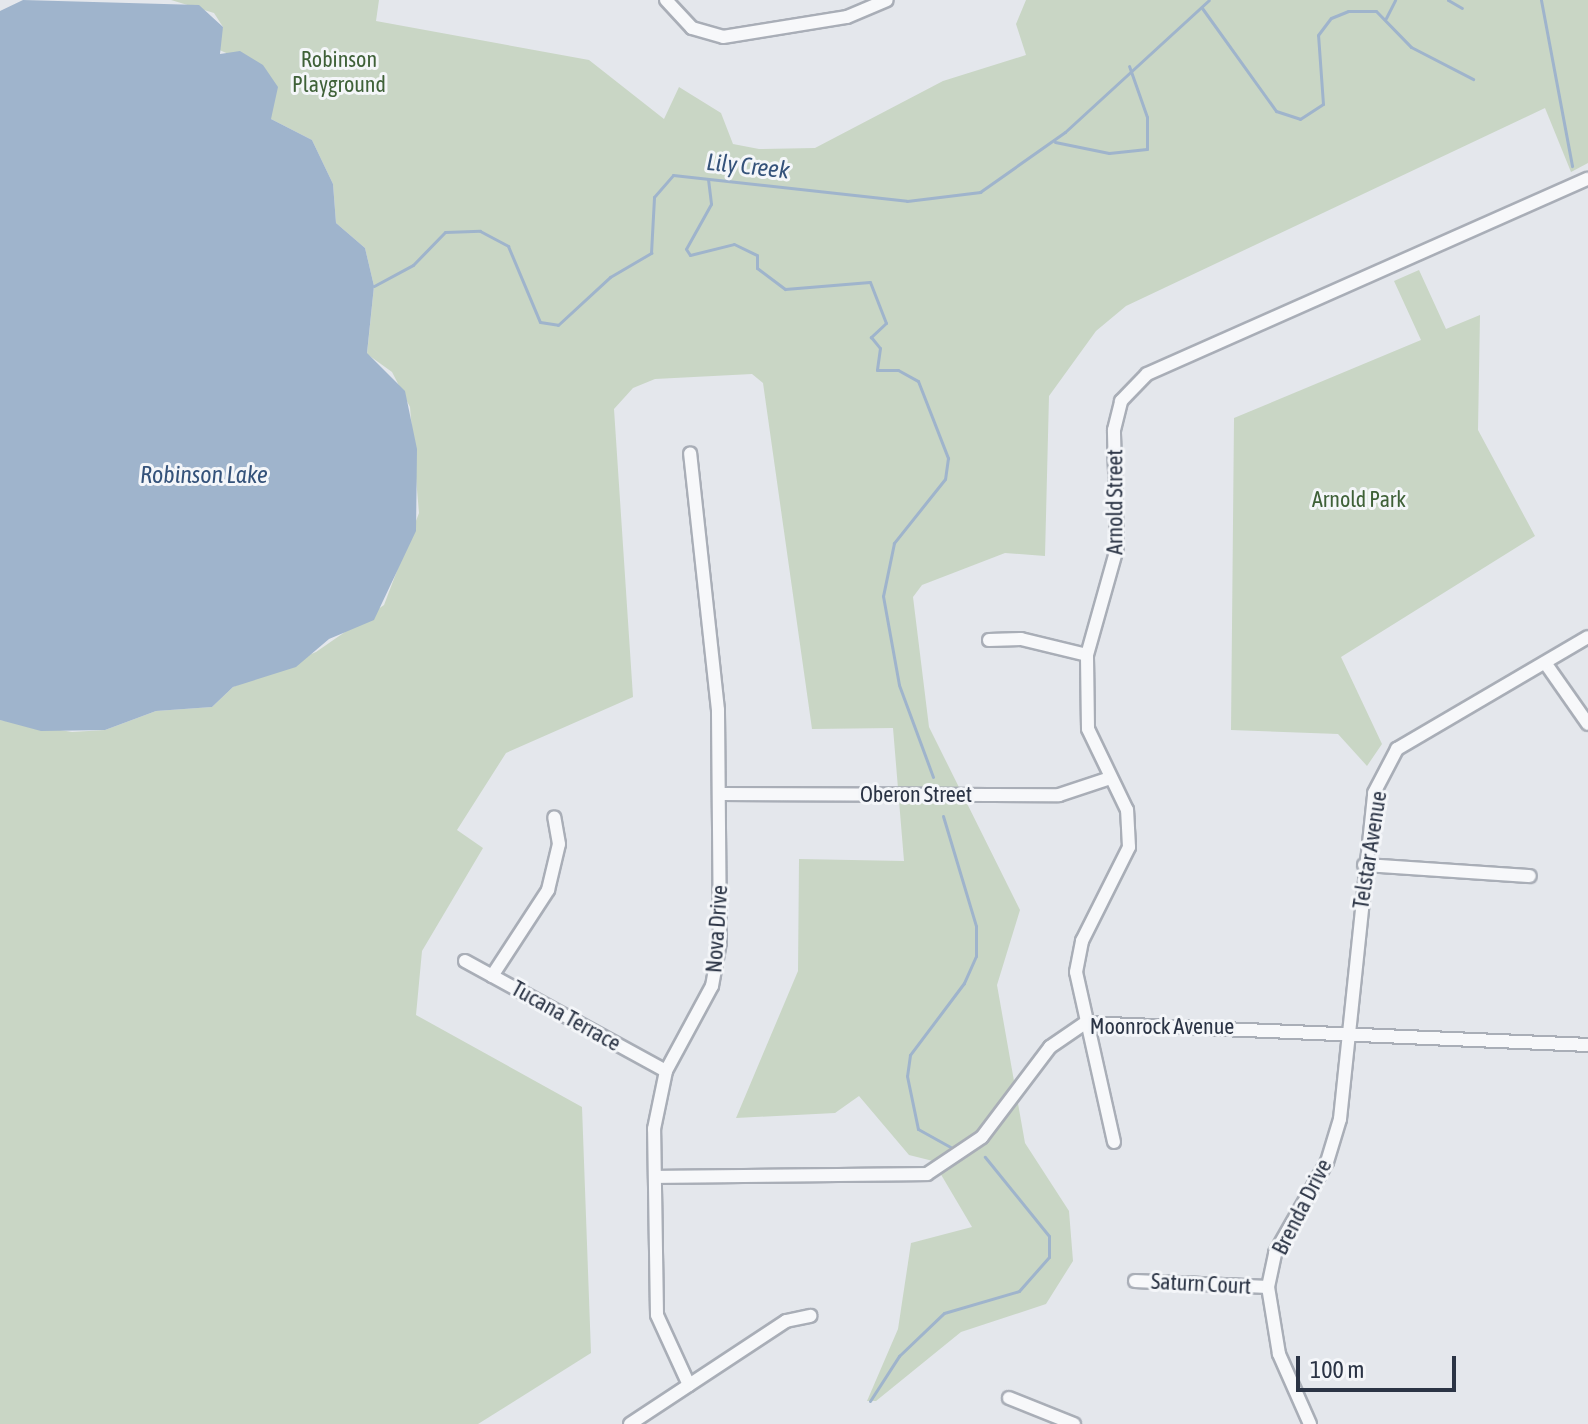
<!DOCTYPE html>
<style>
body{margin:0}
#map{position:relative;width:1588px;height:1424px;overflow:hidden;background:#e4e7ec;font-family:"Asap Condensed",sans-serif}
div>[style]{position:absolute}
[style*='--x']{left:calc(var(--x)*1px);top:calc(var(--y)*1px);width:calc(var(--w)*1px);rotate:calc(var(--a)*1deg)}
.green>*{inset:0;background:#c9d6c5}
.water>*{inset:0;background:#9fb4cc}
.stream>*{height:3px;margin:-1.5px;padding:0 1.5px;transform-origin:1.5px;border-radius:1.5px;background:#9fb4cc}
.roads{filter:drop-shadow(2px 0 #a9aeb7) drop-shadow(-2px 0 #a9aeb7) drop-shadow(0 2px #a9aeb7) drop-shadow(0 -2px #a9aeb7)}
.street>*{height:12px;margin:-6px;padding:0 6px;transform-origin:6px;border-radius:6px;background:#f7f8fa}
span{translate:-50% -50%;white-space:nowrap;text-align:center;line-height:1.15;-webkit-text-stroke:6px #f4f6f9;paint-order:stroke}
.park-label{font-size:22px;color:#3f6138}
.street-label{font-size:22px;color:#2b3445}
.water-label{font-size:24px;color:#34527a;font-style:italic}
.scale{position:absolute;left:1296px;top:1356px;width:160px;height:36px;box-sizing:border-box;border:4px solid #2b3445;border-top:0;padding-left:10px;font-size:24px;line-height:28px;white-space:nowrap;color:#2b3445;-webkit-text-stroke:6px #f4f6f9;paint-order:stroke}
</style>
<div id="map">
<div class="green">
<i style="clip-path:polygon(171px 0,379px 0,376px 21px,589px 60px,664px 119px,679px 87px,721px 113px,733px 144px,759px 149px,815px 148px,943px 81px,1026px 55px,1016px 24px,1026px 0,1588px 0,1588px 163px,1571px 172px,1545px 108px,1126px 306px,1096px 331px,1049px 396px,1045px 556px,1005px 553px,922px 585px,913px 597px,929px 727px,1020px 910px,997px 985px,1025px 1143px,1069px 1211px,1073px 1261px,1046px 1304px,961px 1332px,876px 1401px,867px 1401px,898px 1329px,911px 1243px,972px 1227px,933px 1161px,909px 1155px,859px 1096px,835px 1113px,736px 1118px,798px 971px,799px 859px,904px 861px,893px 728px,812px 729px,763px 383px,752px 374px,655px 379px,633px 388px,614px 409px,633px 697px,506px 753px,457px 830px,483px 848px,422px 951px,416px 1015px,582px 1107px,591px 1353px,478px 1424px,0 1424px,0 720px,72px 732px,105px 730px,156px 711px,212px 707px,233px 687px,316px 652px,384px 605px,419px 513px,410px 407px,392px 372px,367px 354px,374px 286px,365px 248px,336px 223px,333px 184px,312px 140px,271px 119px,270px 103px,233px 56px,215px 48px,223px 27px,214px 13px)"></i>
<i style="clip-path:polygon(1419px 270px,1446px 329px,1480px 315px,1478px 430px,1535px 536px,1341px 657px,1382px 744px,1367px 766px,1338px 734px,1231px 730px,1234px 418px,1421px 340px,1394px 281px)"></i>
</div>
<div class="water">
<i style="clip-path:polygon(23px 0,199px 5px,223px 27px,220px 54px,240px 51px,263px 65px,278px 87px,271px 119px,312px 140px,333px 184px,336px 223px,365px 248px,374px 286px,367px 353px,405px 391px,417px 449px,416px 531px,374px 620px,329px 639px,296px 667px,233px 687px,212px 707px,156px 711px,105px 730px,41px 731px,0 720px,0 11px)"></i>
</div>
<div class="stream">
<i style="--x:1448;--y:0;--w:16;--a:30"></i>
<i style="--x:1541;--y:0;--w:169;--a:79.4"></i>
<i style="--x:1202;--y:8;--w:127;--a:54.3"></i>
<i style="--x:1276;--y:111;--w:25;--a:18"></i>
<i style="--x:1300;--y:119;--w:27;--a:-33"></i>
<i style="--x:1323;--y:104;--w:69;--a:-94.1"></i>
<i style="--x:1318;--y:35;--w:21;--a:-53"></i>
<i style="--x:1331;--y:18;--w:18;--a:-22"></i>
<i style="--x:1348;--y:11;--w:28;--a:0"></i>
<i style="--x:1376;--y:11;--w:50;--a:45.8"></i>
<i style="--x:1411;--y:47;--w:70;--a:27.3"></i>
<i style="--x:1386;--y:18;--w:20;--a:-63"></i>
<i style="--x:1055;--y:142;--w:55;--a:11.5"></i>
<i style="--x:1109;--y:153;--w:38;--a:-6"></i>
<i style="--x:1147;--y:149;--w:32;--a:-90"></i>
<i style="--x:1147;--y:117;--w:54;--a:-109.4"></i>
<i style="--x:708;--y:179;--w:25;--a:83"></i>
<i style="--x:711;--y:204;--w:51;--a:119.1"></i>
<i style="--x:686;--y:249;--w:7;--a:56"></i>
<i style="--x:690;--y:255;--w:45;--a:-14"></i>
<i style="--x:734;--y:244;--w:25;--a:26"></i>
<i style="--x:757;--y:255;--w:13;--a:90"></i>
<i style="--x:757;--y:268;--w:35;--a:37"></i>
<i style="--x:785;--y:289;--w:85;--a:-4.7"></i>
<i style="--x:870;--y:282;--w:44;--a:68.7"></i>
<i style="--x:886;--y:323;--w:21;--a:137"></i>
<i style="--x:871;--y:337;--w:14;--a:51"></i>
<i style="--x:880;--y:348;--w:22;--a:98"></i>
<i style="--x:877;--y:370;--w:21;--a:0"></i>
<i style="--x:898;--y:370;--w:23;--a:29"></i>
<i style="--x:918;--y:381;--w:83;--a:68.7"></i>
<i style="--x:948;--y:458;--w:21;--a:98"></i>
<i style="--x:945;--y:479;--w:82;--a:128.6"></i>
<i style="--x:894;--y:543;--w:54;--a:101.7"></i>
<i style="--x:883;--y:596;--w:90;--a:79.8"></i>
<i style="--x:899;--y:685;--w:98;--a:69.7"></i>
<i style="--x:374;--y:286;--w:44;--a:-28.3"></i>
<i style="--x:413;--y:265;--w:46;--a:-45.9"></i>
<i style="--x:445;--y:232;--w:35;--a:-2"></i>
<i style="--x:480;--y:231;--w:32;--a:28"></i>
<i style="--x:508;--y:246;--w:82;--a:67.2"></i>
<i style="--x:540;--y:322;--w:18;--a:9"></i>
<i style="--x:558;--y:325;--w:71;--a:-42.7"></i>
<i style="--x:610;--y:277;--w:48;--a:-30.3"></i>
<i style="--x:651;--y:253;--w:56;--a:-86.9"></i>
<i style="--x:654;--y:197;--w:29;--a:-49"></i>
<i style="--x:673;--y:175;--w:235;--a:6.3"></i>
<i style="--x:907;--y:201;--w:74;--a:-7"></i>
<i style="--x:980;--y:192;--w:104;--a:-35.2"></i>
<i style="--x:1065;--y:132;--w:195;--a:-42.5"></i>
<i style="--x:943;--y:816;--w:115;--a:73.3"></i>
<i style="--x:976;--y:926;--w:30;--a:90"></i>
<i style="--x:976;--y:956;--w:30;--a:114"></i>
<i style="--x:964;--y:983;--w:90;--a:126.9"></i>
<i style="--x:910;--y:1055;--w:21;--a:98"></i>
<i style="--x:907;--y:1076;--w:54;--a:78.3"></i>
<i style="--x:918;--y:1129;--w:37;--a:29"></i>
<i style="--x:870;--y:1401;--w:54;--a:-57.2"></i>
<i style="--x:899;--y:1356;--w:62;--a:-43.7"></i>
<i style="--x:944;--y:1313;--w:78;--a:-16.3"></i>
<i style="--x:1019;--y:1291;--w:45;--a:-48.6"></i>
<i style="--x:1049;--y:1257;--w:21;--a:-90"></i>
<i style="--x:1049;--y:1236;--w:102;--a:-129"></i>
</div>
<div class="roads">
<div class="street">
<i style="--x:666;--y:0;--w:38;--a:47"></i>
<i style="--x:692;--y:28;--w:32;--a:16"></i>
<i style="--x:723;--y:37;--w:126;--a:-9.2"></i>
<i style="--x:847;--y:17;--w:43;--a:-23"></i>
<i style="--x:989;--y:640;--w:32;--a:-2"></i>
<i style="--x:1021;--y:639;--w:68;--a:13.6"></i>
<i style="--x:1546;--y:664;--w:73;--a:55"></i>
<i style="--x:720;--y:794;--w:339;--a:0.2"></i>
<i style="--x:1059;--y:795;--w:54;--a:-18.4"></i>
<i style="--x:1364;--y:865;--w:166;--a:3.8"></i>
<i style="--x:465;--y:961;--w:229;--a:28.7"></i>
<i style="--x:492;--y:976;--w:103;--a:-56.9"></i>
<i style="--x:548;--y:890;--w:47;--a:-76.6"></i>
<i style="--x:559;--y:844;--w:27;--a:-100"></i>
<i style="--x:1114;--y:1142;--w:174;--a:-102.6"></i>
<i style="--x:1076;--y:972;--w:32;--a:-79"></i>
<i style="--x:1082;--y:941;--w:105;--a:-63.4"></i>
<i style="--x:1129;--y:847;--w:37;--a:-93"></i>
<i style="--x:1127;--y:810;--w:90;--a:-115.7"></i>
<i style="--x:1088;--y:729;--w:74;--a:-90.8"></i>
<i style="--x:1087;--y:655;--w:111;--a:-74.3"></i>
<i style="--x:1117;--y:548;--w:118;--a:-91.5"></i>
<i style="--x:1114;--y:430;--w:30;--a:-76"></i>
<i style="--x:1121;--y:401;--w:37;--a:-46"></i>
<i style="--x:1147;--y:374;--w:482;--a:-23.9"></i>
<i style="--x:655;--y:1177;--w:272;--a:-0.6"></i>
<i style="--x:927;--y:1174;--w:66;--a:-33.9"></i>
<i style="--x:982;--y:1137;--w:113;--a:-52.9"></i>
<i style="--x:1050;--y:1047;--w:42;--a:-34.4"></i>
<i style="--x:1085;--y:1023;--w:503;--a:2.5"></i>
<i style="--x:1135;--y:1281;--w:133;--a:2.6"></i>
<i style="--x:689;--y:1385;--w:77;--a:-114.6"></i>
<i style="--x:657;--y:1315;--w:186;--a:-90.9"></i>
<i style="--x:654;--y:1129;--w:59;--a:-78.3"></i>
<i style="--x:666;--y:1071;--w:97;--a:-61.6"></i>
<i style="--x:712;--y:986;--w:45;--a:-79.7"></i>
<i style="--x:720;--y:942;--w:232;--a:-90.5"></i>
<i style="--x:718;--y:710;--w:258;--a:-96.2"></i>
<i style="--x:1009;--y:1398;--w:70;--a:21.8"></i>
<i style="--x:630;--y:1424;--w:187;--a:-33.4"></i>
<i style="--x:786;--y:1321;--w:25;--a:-12"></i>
<i style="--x:1310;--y:1424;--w:77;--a:-113.9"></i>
<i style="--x:1279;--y:1354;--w:68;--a:-99.3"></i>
<i style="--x:1268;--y:1287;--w:35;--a:-78"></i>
<i style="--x:1275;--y:1253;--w:105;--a:-60.3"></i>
<i style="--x:1327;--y:1162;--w:45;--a:-73.2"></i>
<i style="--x:1340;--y:1119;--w:328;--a:-84"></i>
<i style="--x:1374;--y:793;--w:50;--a:-62.4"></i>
<i style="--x:1397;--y:749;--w:221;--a:-30.4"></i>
</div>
</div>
<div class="park-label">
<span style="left:339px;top:72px">Robinson<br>Playground</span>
<span style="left:1359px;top:500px">Arnold Park</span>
</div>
<div class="street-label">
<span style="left:1115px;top:502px;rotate:-90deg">Arnold Street</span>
<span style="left:916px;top:795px">Oberon Street</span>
<span style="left:1370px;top:850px;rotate:-81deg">Telstar Avenue</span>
<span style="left:717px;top:929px;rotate:-86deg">Nova Drive</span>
<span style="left:566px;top:1016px;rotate:29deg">Tucana Terrace</span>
<span style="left:1162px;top:1027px">Moonrock Avenue</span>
<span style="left:1302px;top:1207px;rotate:-63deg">Brenda Drive</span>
<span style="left:1201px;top:1284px;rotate:3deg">Saturn Court</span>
</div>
<div class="water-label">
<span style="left:748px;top:166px;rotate:6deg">Lily Creek</span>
<span style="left:204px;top:475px">Robinson Lake</span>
</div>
<div class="scale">100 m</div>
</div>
